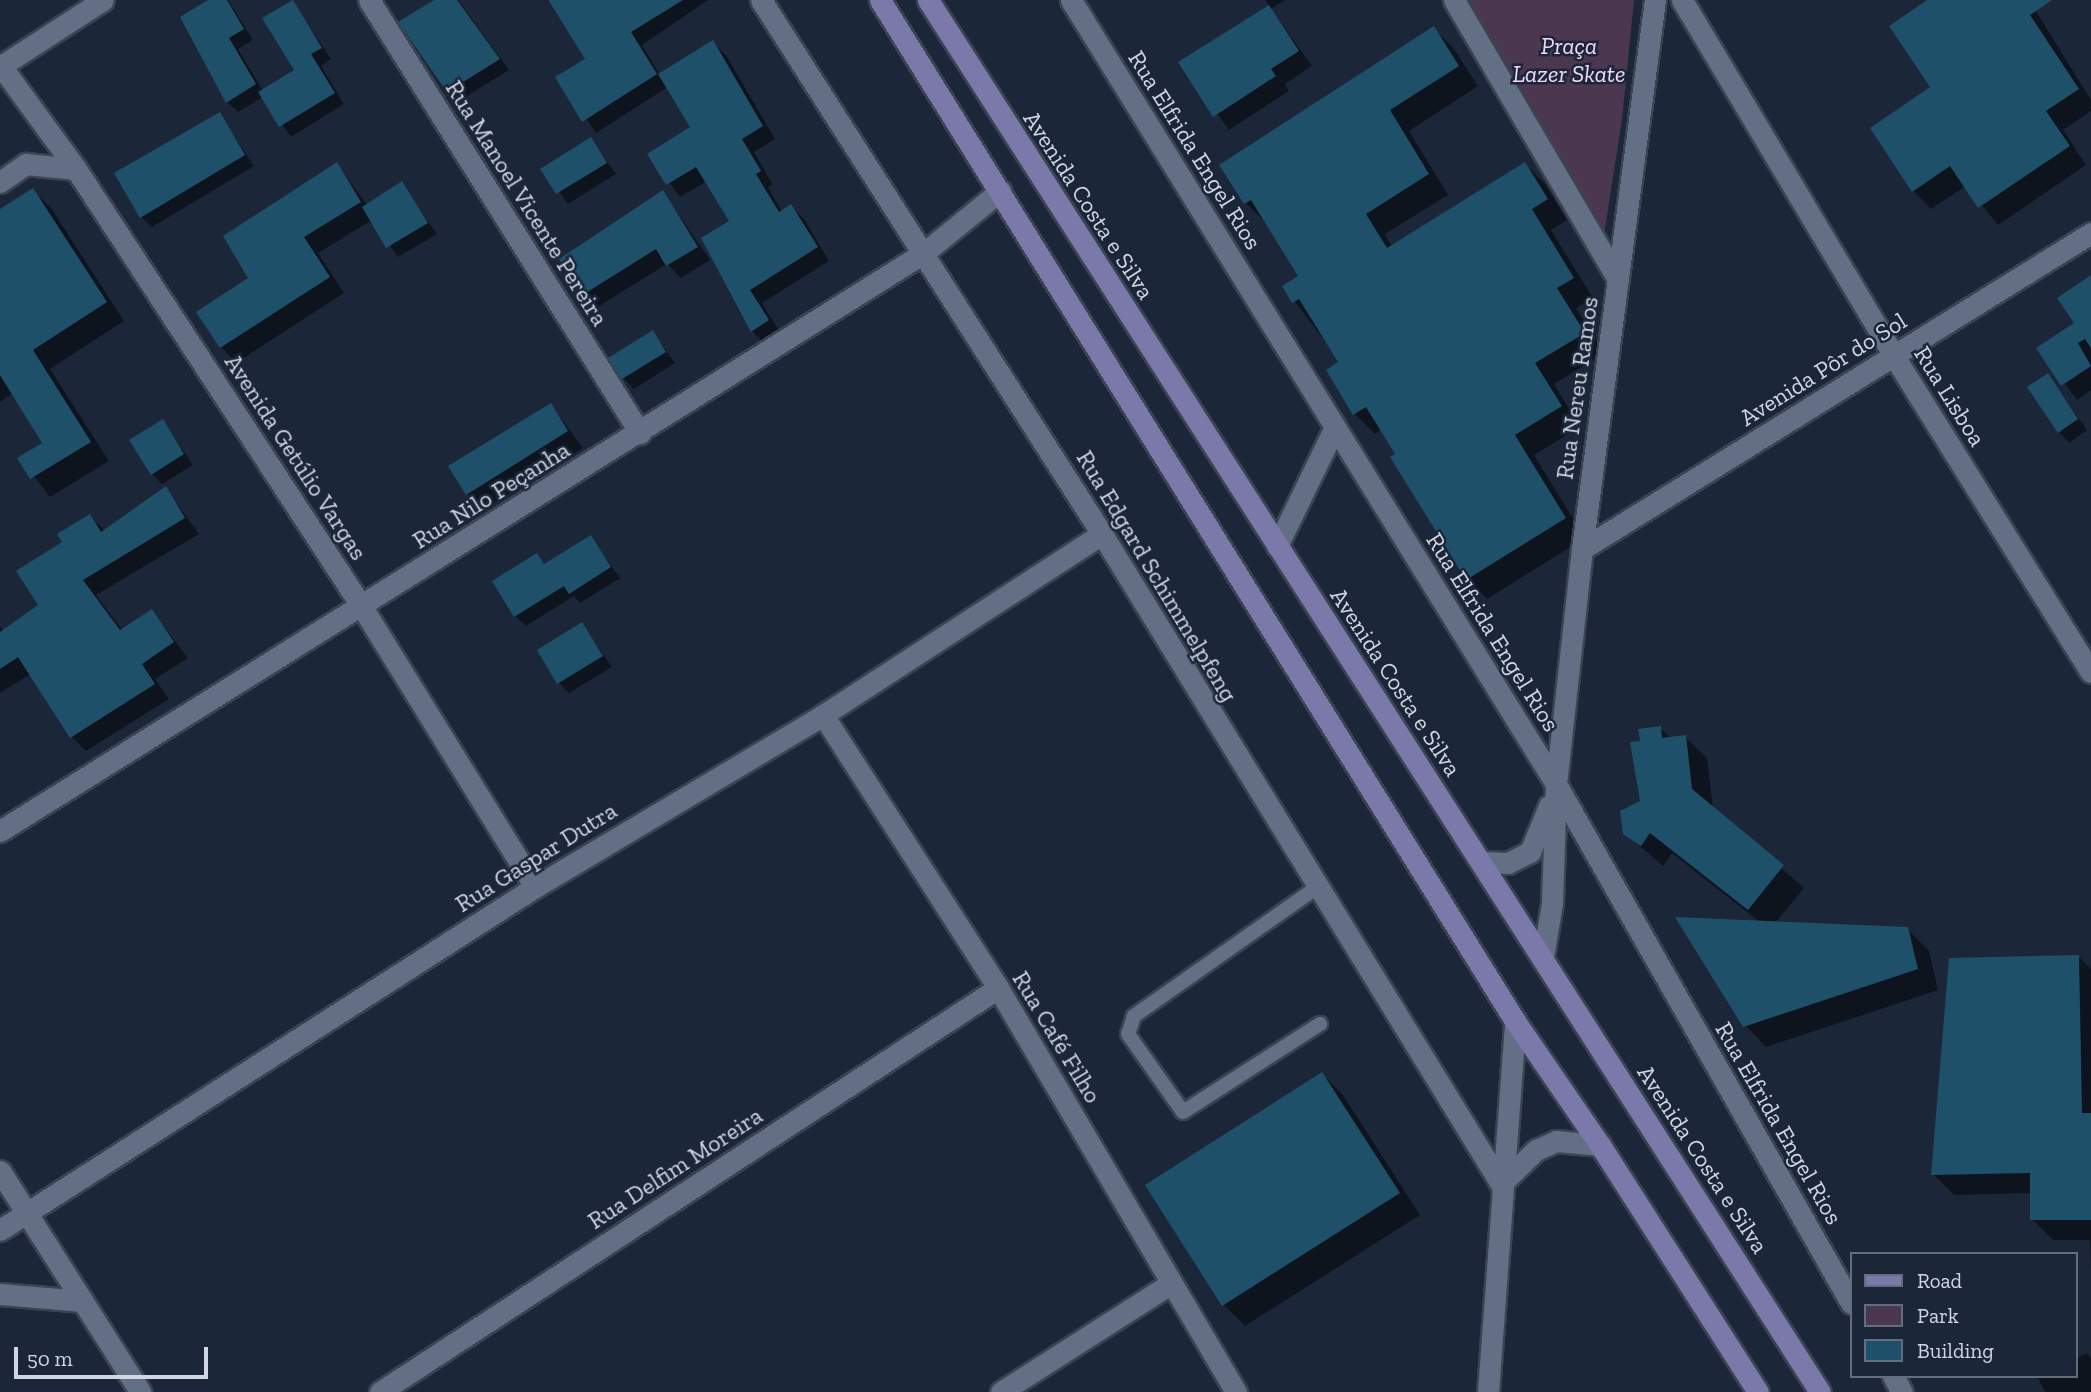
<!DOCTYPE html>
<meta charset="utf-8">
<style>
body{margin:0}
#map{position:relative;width:2091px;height:1392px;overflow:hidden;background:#1c2639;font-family:"Zilla Slab",serif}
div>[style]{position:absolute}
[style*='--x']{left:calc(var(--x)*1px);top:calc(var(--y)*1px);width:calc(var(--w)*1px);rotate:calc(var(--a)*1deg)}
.green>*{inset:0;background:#4b3850}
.shadow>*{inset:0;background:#0007}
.building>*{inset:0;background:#1f5069}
.roads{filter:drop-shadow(2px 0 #3b4352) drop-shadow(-2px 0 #3b4352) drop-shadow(0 2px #3b4352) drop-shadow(0 -2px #3b4352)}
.service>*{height:14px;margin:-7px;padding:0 7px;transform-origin:7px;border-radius:7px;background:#626f84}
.minor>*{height:21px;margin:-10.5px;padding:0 10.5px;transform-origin:10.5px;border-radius:10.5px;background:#626f84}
.tertiary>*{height:21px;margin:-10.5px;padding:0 10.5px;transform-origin:10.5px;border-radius:10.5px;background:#626f84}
.primary>*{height:21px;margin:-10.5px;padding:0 10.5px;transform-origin:10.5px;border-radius:10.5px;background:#7b79aa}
span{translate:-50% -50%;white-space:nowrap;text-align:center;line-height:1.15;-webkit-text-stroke:5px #1c2639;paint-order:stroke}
.park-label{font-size:24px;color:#f3d6fb;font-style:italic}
.street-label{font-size:24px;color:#d0d7e3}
.legend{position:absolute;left:1850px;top:1252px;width:228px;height:126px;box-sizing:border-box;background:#1c2639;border:2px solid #646d7d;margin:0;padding:9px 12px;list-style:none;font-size:21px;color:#d0d7e3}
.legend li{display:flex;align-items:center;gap:14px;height:35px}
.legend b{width:35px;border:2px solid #646d7d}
.scale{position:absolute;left:14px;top:1347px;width:194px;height:32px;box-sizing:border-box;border:4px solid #d0d7e3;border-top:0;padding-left:9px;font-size:21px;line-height:24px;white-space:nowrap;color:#d0d7e3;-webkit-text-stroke:5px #1c2639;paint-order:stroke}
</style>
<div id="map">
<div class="green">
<i style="clip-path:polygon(1466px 0,1634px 0,1622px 119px,1604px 235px)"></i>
</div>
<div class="shadow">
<i style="clip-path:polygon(211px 0,228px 0,253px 40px,238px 49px,263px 91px,296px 70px,292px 1px,331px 59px,321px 66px,344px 104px,291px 137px,263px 97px,238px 112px,227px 102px)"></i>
<i style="clip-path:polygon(437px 0,458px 0,509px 70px,459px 101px,448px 91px)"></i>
<i style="clip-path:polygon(547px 0,708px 0,642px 45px,660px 75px,712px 42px,726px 55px,775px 139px,754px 152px,773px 185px,768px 187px,782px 212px,791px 206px,804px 219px,829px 261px,762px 303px,781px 334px,765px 344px,752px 331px,731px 222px,707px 181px,680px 197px,649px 155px,693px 128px,668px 87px,596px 133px,558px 78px,587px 60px)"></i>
<i style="clip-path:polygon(1265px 0,1285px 0,1271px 9px,1312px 66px,1285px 84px,1289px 91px,1229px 130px,1180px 62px,1269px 5px)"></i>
<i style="clip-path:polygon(1930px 0,2029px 0,2091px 100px,2091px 111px,2063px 130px,2086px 165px,1998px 225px,1966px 186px,1931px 209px,1913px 191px,1932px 87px)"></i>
<i style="clip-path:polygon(1434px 29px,1454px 49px,1478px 86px,1409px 131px,1448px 195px,1385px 234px,1392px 247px,1525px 164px,1545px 184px,1567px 220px,1551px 230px,1593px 298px,1576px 308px,1604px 353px,1554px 384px,1580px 427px,1534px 455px,1585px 538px,1487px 599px,1467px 579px,1382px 429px,1375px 434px,1355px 414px,1341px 363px,1284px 287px,1300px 277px,1266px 223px,1246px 203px)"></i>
<i style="clip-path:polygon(219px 114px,254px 166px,152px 227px,141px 217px)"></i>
<i style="clip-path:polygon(591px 140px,616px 174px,568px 204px,543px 169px)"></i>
<i style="clip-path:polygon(337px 164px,367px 205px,402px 184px,437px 234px,398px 257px,372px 220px,318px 253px,344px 293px,236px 363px,221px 347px,250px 279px)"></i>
<i style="clip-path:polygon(32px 190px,51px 208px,124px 321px,50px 369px,109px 461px,50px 497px,20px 458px,44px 444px,13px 393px,0 402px,0 222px)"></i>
<i style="clip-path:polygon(663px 192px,710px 260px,681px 278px,667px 264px,596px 308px,583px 295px)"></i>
<i style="clip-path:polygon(2091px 277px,2091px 390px,2077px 400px,2038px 349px,2076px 323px)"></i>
<i style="clip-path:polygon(653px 332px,675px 363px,634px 389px,623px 378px)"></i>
<i style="clip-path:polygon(2047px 375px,2087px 430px,2069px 443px,2059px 432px)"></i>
<i style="clip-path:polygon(551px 405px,583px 448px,483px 510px,467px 494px)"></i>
<i style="clip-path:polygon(163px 421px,193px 465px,162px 484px,152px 474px)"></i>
<i style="clip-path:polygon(166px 489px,199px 534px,96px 595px,123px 631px,152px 611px,188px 658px,155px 679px,169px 699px,86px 751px,71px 736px,31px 674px,0 693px,0 626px,4px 632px,41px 606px,64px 543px,90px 516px,105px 531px)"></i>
<i style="clip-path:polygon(591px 537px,620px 578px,580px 603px,574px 596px,526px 626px,515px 616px,536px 555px,546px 565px)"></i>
<i style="clip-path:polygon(582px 624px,612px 667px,569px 693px,559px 683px)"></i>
<i style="clip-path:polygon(1660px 728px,1671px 738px,1685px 737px,1707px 758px,1713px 808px,1804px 888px,1775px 923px,1907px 929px,1929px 951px,1938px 990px,1766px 1047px,1745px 1025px,1761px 923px,1672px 853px,1663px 866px,1625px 833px,1642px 802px,1642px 743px)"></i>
<i style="clip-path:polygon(2079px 957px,2091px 969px,2091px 1269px,2090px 1240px,2053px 1240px,2032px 1219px,2032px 1193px,1954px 1195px,1933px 1174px)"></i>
<i style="clip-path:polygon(1322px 1074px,1343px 1095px,1420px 1215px,1245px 1326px,1224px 1305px)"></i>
<i style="clip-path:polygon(2087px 1353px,2091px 1358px,2091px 1392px,2045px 1392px,2038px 1378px,2075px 1376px,2075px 1359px)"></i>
</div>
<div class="building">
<i style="clip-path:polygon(208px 0,227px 0,244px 29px,229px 38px,256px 84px,226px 103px,180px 17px)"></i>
<i style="clip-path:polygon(293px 0,322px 48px,311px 54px,335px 93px,279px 127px,258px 92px,294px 70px,262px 18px)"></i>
<i style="clip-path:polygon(434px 0,457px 0,500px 59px,447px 92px,398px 22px)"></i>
<i style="clip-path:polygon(548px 0,683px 0,631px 32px,657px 74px,582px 122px,555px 77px,585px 59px)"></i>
<i style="clip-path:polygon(1927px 0,2052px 0,2030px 15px,2079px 89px,2046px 111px,2070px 146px,1978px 208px,1950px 166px,1912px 192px,1870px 128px,1930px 87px,1889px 26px)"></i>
<i style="clip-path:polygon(1269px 5px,1299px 51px,1271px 69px,1276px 76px,1213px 117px,1178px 62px)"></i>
<i style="clip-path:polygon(1434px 26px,1459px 66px,1390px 110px,1429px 174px,1366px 214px,1387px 248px,1525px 162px,1548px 199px,1532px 209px,1574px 278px,1557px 288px,1585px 333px,1535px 363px,1562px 406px,1515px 435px,1566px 518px,1466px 580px,1390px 457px,1395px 454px,1366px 407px,1353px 415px,1326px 370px,1338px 362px,1299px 299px,1292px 303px,1282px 286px,1298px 276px,1251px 200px,1244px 204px,1219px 165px)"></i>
<i style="clip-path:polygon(713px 40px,763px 126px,742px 139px,761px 171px,756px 174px,779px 212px,791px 204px,818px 247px,750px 290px,769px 320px,751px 332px,701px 238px,729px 221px,696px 167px,666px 185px,647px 154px,690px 127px,658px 74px)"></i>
<i style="clip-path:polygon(220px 112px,245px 155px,140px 218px,114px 173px)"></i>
<i style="clip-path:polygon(591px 137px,607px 163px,556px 194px,540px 169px)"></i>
<i style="clip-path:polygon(337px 162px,361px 202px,304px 237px,330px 277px,220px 348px,196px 312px,248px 278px,223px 236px)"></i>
<i style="clip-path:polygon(402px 181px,428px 223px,386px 248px,362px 207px)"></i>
<i style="clip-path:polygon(33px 188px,107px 302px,33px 350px,91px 442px,30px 479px,17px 458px,42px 443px,0 375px,0 209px)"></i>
<i style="clip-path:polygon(663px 190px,698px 247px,666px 266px,656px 249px,581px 296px,559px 259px)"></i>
<i style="clip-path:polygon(2091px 275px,2091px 348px,2085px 339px,2078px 343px,2091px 366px,2061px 386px,2036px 348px,2074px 323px,2057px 298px)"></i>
<i style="clip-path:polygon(653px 330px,666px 352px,622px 379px,608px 358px)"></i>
<i style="clip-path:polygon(2048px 373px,2078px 419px,2058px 433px,2027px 387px)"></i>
<i style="clip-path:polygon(551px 403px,568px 431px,466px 495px,448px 466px)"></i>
<i style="clip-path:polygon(163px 419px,184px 454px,151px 475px,129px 440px)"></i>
<i style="clip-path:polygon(166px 486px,185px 518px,83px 580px,120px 630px,152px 609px,174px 642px,142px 664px,155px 684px,70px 738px,18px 657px,0 669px,0 632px,38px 605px,16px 571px,62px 542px,57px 534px,90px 514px,101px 532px)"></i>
<i style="clip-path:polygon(591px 535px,611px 567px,569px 594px,564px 586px,514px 617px,492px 581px,537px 553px,544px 564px)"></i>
<i style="clip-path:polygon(582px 622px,603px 656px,557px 684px,537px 650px)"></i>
<i style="clip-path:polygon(1661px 726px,1662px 738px,1686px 735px,1692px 789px,1784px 865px,1748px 910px,1650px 833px,1641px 846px,1623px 834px,1620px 811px,1640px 801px,1630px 742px,1640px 741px,1638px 729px)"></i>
<i style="clip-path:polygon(1675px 917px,1908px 927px,1918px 969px,1743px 1027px)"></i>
<i style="clip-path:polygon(2079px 955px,2082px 1113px,2091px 1113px,2091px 1220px,2030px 1220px,2030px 1173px,1931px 1175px,1949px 958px)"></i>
<i style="clip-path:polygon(1322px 1072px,1400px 1193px,1222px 1306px,1145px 1185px)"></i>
</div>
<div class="roads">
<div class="service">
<i style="--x:1316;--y:888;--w:223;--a:144.9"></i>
<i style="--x:1134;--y:1016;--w:19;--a:108"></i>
<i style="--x:1128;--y:1034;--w:95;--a:54.8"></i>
<i style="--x:1183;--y:1112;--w:163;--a:-32.7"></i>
</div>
<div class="minor">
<i style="--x:369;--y:0;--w:511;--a:57.96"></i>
<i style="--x:761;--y:0;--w:634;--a:57.44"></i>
<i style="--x:1102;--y:534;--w:763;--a:58.46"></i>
<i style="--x:1071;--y:0;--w:922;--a:58.26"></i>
<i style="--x:1556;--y:784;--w:597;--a:60.39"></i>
<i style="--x:1454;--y:0;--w:324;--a:59.6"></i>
<i style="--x:1682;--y:0;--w:414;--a:59.2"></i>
<i style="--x:1894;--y:356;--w:372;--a:58.1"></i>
<i style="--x:1;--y:66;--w:127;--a:53.9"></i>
<i style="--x:76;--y:169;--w:523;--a:56.86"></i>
<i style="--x:362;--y:607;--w:329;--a:58.3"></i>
<i style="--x:1277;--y:546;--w:132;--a:-64"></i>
<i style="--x:1582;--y:549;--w:554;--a:-82.43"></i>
<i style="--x:823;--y:715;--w:324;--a:57.3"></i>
<i style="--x:998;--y:988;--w:469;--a:59.5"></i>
<i style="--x:0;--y:831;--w:1091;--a:-32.04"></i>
<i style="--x:925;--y:252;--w:97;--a:-39.1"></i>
<i style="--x:0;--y:1171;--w:262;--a:57.6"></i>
<i style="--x:1501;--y:1184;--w:49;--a:-44.2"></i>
<i style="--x:1536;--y:1150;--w:22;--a:-24"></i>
<i style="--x:1556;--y:1141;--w:44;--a:5.2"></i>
<i style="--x:0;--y:1230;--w:636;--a:-32.66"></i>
<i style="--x:535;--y:887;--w:335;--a:-30.8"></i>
<i style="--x:823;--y:715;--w:333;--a:-33"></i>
<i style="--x:0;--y:1294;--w:83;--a:4.8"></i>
<i style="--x:1893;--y:1376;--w:18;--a:61"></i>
<i style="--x:380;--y:1392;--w:738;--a:-33.17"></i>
<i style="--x:1001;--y:1392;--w:201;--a:-32.6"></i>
<i style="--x:1488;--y:1392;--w:372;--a:-85.8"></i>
</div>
<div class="tertiary">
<i style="--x:1;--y:66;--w:121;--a:-32.9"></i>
<i style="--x:0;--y:182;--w:32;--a:-35"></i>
<i style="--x:26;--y:164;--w:50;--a:5.7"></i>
<i style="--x:1481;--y:862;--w:27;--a:2"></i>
<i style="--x:1508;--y:863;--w:25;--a:-27"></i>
<i style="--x:1530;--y:852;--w:50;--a:-67.6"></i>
<i style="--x:1543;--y:957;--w:55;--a:-80.5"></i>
<i style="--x:1552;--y:903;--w:119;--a:-88.1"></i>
<i style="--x:1556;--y:784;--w:236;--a:-83.7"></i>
<i style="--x:1582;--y:549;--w:599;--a:-31.83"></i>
</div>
<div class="primary">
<i style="--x:880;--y:0;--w:1202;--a:58.12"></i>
<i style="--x:1515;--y:1021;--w:150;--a:55.6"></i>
<i style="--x:1600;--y:1145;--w:293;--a:57.4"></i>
<i style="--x:928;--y:0;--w:1653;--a:57.35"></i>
</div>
</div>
<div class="park-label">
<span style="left:1569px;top:60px">Praça<br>Lazer Skate</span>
</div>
<div class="street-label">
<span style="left:1195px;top:150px;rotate:58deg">Rua Elfrida Engel Rios</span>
<span style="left:527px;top:203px;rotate:58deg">Rua Manoel Vicente Pereira</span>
<span style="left:1089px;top:205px;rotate:57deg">Avenida Costa e Silva</span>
<span style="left:1823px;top:369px;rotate:-32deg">Avenida Pôr do Sol</span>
<span style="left:1577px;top:388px;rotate:-82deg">Rua Nereu Ramos</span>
<span style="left:1950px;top:396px;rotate:58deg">Rua Lisboa</span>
<span style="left:296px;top:457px;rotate:57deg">Avenida Getúlio Vargas</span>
<span style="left:491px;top:495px;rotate:-32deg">Rua Nilo Peçanha</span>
<span style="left:1157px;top:576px;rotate:59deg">Rua Edgard Schimmelpfeng</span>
<span style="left:1493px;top:632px;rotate:58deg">Rua Elfrida Engel Rios</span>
<span style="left:1396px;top:682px;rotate:57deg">Avenida Costa e Silva</span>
<span style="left:536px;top:857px;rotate:-32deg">Rua Gaspar Dutra</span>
<span style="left:1057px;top:1037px;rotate:59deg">Rua Café Filho</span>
<span style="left:1779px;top:1123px;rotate:60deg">Rua Elfrida Engel Rios</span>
<span style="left:1703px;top:1159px;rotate:57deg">Avenida Costa e Silva</span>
<span style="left:675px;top:1168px;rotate:-33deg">Rua Delfim Moreira</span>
</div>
<ul class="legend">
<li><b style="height:9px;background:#7b79aa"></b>Road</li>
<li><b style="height:19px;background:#4b3850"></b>Park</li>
<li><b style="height:19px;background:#1f5069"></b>Building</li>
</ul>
<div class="scale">50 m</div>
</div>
